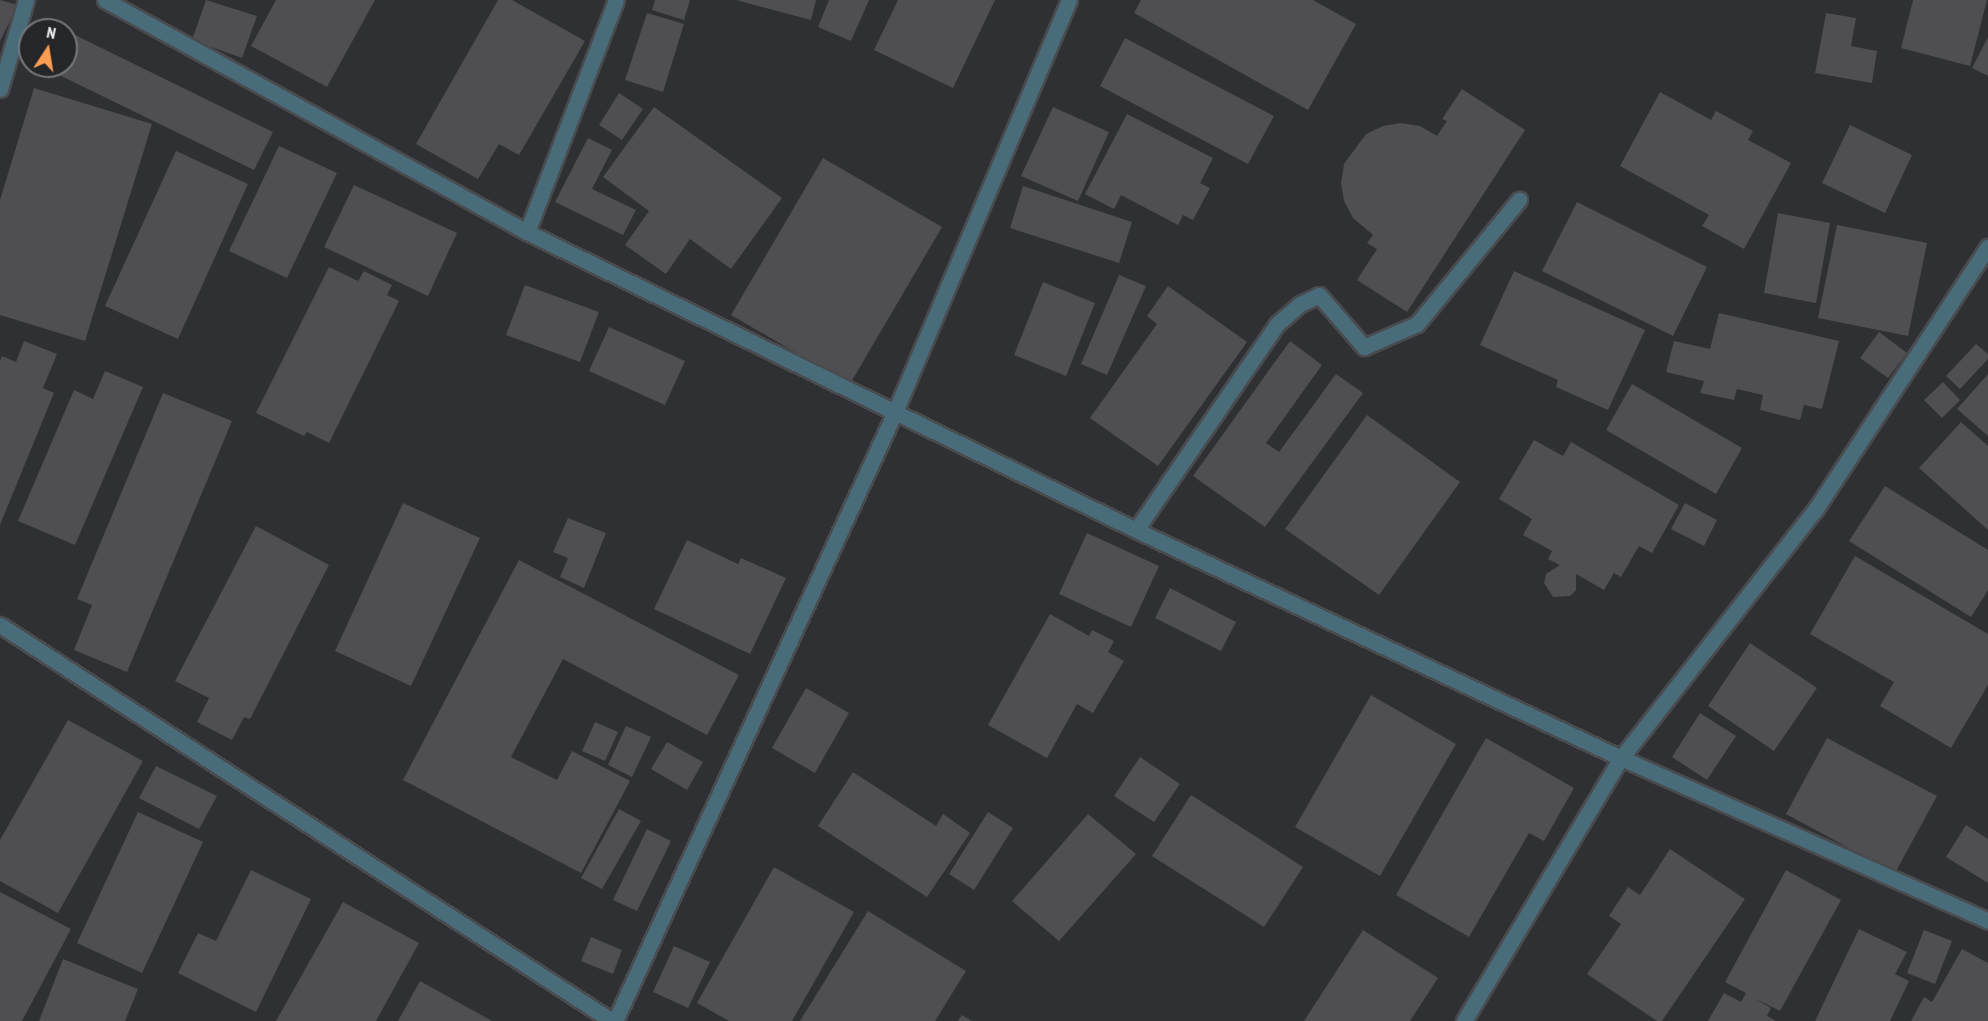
<!DOCTYPE html>
<style>
body{margin:0}
#map{position:relative;width:1988px;height:1021px;overflow:hidden;background:#2e3033;font-family:"PT Sans Narrow",sans-serif}
div>[style]{position:absolute}
[style*='--x']{left:calc(var(--x)*1px);top:calc(var(--y)*1px);width:calc(var(--w)*1px);rotate:calc(var(--a)*1deg)}
.building>*{inset:0;background:#4f4e52}
.roads{filter:drop-shadow(2px 0 #4a4b4e) drop-shadow(-2px 0 #4a4b4e) drop-shadow(0 2px #4a4b4e) drop-shadow(0 -2px #4a4b4e)}
.minor>*{height:15px;margin:-7.5px;padding:0 7.5px;transform-origin:7.5px;border-radius:7.5px;background:#496c7b}
span{translate:-50% -50%;white-space:nowrap;text-align:center;line-height:1.15;-webkit-text-stroke:6px #242629;paint-order:stroke}
.north{position:absolute;left:18px;top:18px;width:60px;height:60px;box-sizing:border-box;background:#242629;border:2px solid #77787b;border-radius:50%;rotate:12deg;font-size:16px;font-weight:700;line-height:24px;text-align:center;color:#f3f4f6}
.north::after{content:'';display:block;margin:auto;width:21px;height:27px;background:#fd9d54;clip-path:polygon(50% 0,100% 100%,50% 72%,0 100%)}
</style>
<div id="map">
<div class="building">
<i style="clip-path:polygon(0 0,18px 5px,0 41px)"></i>
<i style="clip-path:polygon(206px 0,257px 16px,242px 58px,192px 40px)"></i>
<i style="clip-path:polygon(276px 0,375px 0,327px 87px,251px 46px)"></i>
<i style="clip-path:polygon(498px 0,512px 0,585px 41px,519px 155px,499px 144px,478px 179px,416px 144px)"></i>
<i style="clip-path:polygon(655px 0,690px 0,684px 20px,652px 10px)"></i>
<i style="clip-path:polygon(736px 0,816px 0,811px 20px)"></i>
<i style="clip-path:polygon(829px 0,869px 0,851px 41px,818px 27px)"></i>
<i style="clip-path:polygon(898px 0,995px 0,953px 88px,874px 50px)"></i>
<i style="clip-path:polygon(1141px 0,1313px 0,1356px 24px,1308px 110px,1134px 13px)"></i>
<i style="clip-path:polygon(1913px 0,1987px 0,1970px 66px,1901px 48px)"></i>
<i style="clip-path:polygon(647px 13px,684px 24px,663px 92px,625px 80px)"></i>
<i style="clip-path:polygon(1826px 13px,1856px 18px,1851px 46px,1877px 51px,1872px 83px,1815px 73px)"></i>
<i style="clip-path:polygon(73px 34px,273px 132px,254px 170px,55px 73px,58px 66px,66px 66px,66px 50px)"></i>
<i style="clip-path:polygon(1988px 37px,1988px 76px,1972px 68px)"></i>
<i style="clip-path:polygon(1125px 38px,1274px 116px,1248px 164px,1100px 86px)"></i>
<i style="clip-path:polygon(34px 88px,152px 124px,85px 341px,0 315px,0 200px)"></i>
<i style="clip-path:polygon(1462px 89px,1525px 130px,1407px 312px,1357px 280px,1377px 249px,1367px 243px,1373px 235px,1353px 218px,1344px 201px,1341px 183px,1344px 164px,1366px 134px,1383px 126px,1401px 123px,1420px 126px,1437px 136px,1447px 121px,1442px 119px)"></i>
<i style="clip-path:polygon(1660px 92px,1711px 120px,1716px 111px,1753px 131px,1748px 140px,1791px 163px,1744px 249px,1702px 226px,1709px 215px,1620px 166px)"></i>
<i style="clip-path:polygon(619px 93px,643px 109px,622px 140px,599px 125px)"></i>
<i style="clip-path:polygon(654px 107px,782px 198px,731px 269px,690px 239px,666px 274px,625px 245px,649px 211px,603px 177px)"></i>
<i style="clip-path:polygon(1053px 107px,1109px 132px,1078px 201px,1021px 176px)"></i>
<i style="clip-path:polygon(1127px 114px,1213px 158px,1200px 183px,1210px 188px,1193px 220px,1183px 215px,1178px 225px,1121px 195px,1114px 209px,1085px 194px)"></i>
<i style="clip-path:polygon(1850px 125px,1912px 155px,1885px 213px,1822px 183px)"></i>
<i style="clip-path:polygon(588px 138px,612px 150px,592px 189px,636px 210px,623px 235px,555px 202px)"></i>
<i style="clip-path:polygon(279px 146px,337px 173px,287px 278px,229px 251px)"></i>
<i style="clip-path:polygon(176px 151px,248px 184px,178px 339px,105px 306px)"></i>
<i style="clip-path:polygon(823px 158px,942px 227px,850px 384px,731px 315px)"></i>
<i style="clip-path:polygon(354px 185px,457px 233px,428px 296px,324px 247px)"></i>
<i style="clip-path:polygon(1023px 186px,1132px 222px,1119px 263px,1010px 228px)"></i>
<i style="clip-path:polygon(1577px 202px,1707px 267px,1673px 336px,1542px 271px)"></i>
<i style="clip-path:polygon(1778px 213px,1830px 223px,1816px 303px,1764px 293px)"></i>
<i style="clip-path:polygon(1837px 225px,1927px 243px,1908px 336px,1818px 318px)"></i>
<i style="clip-path:polygon(329px 267px,358px 281px,364px 271px,392px 285px,387px 295px,399px 301px,329px 443px,307px 432px,304px 436px,256px 413px)"></i>
<i style="clip-path:polygon(1514px 271px,1645px 330px,1608px 410px,1556px 387px,1558px 380px,1480px 345px)"></i>
<i style="clip-path:polygon(1119px 275px,1146px 286px,1107px 375px,1081px 364px)"></i>
<i style="clip-path:polygon(1043px 282px,1095px 303px,1066px 376px,1014px 355px)"></i>
<i style="clip-path:polygon(525px 285px,599px 312px,580px 362px,506px 335px)"></i>
<i style="clip-path:polygon(1168px 286px,1247px 342px,1158px 466px,1090px 418px,1157px 324px,1147px 316px)"></i>
<i style="clip-path:polygon(1719px 313px,1839px 341px,1822px 409px,1804px 405px,1800px 420px,1760px 410px,1763px 395px,1737px 389px,1734px 400px,1700px 393px,1704px 381px,1666px 372px,1674px 341px,1710px 349px)"></i>
<i style="clip-path:polygon(609px 327px,685px 361px,665px 405px,589px 371px)"></i>
<i style="clip-path:polygon(1879px 332px,1907px 353px,1888px 378px,1860px 358px)"></i>
<i style="clip-path:polygon(24px 341px,57px 354px,43px 388px,54px 393px,0 525px,0 361px,2px 356px,16px 362px)"></i>
<i style="clip-path:polygon(1290px 341px,1322px 365px,1266px 443px,1279px 452px,1336px 374px,1363px 393px,1265px 527px,1193px 476px)"></i>
<i style="clip-path:polygon(1976px 344px,1988px 354px,1988px 359px,1960px 389px,1946px 376px)"></i>
<i style="clip-path:polygon(105px 371px,143px 387px,75px 545px,18px 521px,74px 390px,93px 399px)"></i>
<i style="clip-path:polygon(1988px 374px,1988px 436px,1957px 409px)"></i>
<i style="clip-path:polygon(1943px 382px,1960px 400px,1942px 418px,1924px 400px)"></i>
<i style="clip-path:polygon(1632px 384px,1742px 448px,1716px 494px,1606px 430px)"></i>
<i style="clip-path:polygon(163px 393px,232px 421px,127px 672px,74px 650px,92px 605px,77px 599px)"></i>
<i style="clip-path:polygon(1367px 415px,1460px 482px,1379px 595px,1285px 529px)"></i>
<i style="clip-path:polygon(1961px 422px,1988px 446px,1988px 530px,1919px 468px)"></i>
<i style="clip-path:polygon(1534px 440px,1563px 456px,1571px 442px,1679px 505px,1652px 553px,1639px 546px,1621px 577px,1614px 573px,1604px 590px,1576px 574px,1576px 590px,1570px 596px,1553px 597px,1544px 583px,1546px 574px,1560px 565px,1548px 559px,1552px 551px,1523px 535px,1532px 519px,1499px 499px)"></i>
<i style="clip-path:polygon(1885px 486px,1988px 550px,1988px 590px,1971px 617px,1849px 541px)"></i>
<i style="clip-path:polygon(403px 503px,480px 538px,411px 686px,335px 651px)"></i>
<i style="clip-path:polygon(1685px 503px,1717px 520px,1704px 546px,1671px 529px)"></i>
<i style="clip-path:polygon(568px 518px,606px 533px,584px 588px,560px 577px,568px 558px,553px 552px)"></i>
<i style="clip-path:polygon(256px 526px,329px 565px,250px 719px,244px 717px,232px 740px,197px 722px,209px 698px,175px 681px)"></i>
<i style="clip-path:polygon(1087px 533px,1159px 566px,1131px 627px,1059px 594px)"></i>
<i style="clip-path:polygon(687px 540px,738px 564px,741px 558px,786px 578px,750px 654px,654px 609px)"></i>
<i style="clip-path:polygon(1855px 556px,1988px 634px,1988px 685px,1951px 748px,1880px 706px,1894px 682px,1810px 634px)"></i>
<i style="clip-path:polygon(519px 560px,739px 675px,707px 735px,563px 659px,511px 757px,557px 780px,572px 751px,630px 781px,581px 873px,403px 780px)"></i>
<i style="clip-path:polygon(1170px 588px,1236px 622px,1221px 651px,1155px 618px)"></i>
<i style="clip-path:polygon(1050px 614px,1089px 636px,1092px 630px,1114px 641px,1108px 652px,1124px 661px,1093px 713px,1077px 704px,1047px 758px,988px 725px)"></i>
<i style="clip-path:polygon(1750px 643px,1817px 688px,1774px 751px,1708px 706px)"></i>
<i style="clip-path:polygon(806px 688px,849px 713px,815px 773px,772px 748px)"></i>
<i style="clip-path:polygon(1371px 695px,1456px 744px,1380px 876px,1295px 827px)"></i>
<i style="clip-path:polygon(1700px 713px,1736px 736px,1707px 780px,1672px 757px)"></i>
<i style="clip-path:polygon(68px 720px,143px 761px,58px 913px,0 881px,0 840px)"></i>
<i style="clip-path:polygon(595px 722px,618px 732px,605px 761px,582px 751px)"></i>
<i style="clip-path:polygon(626px 726px,651px 737px,632px 777px,608px 765px)"></i>
<i style="clip-path:polygon(1486px 738px,1574px 788px,1544px 841px,1529px 833px,1469px 937px,1396px 895px)"></i>
<i style="clip-path:polygon(1827px 738px,1937px 796px,1895px 873px,1786px 814px)"></i>
<i style="clip-path:polygon(667px 742px,703px 762px,687px 790px,651px 769px)"></i>
<i style="clip-path:polygon(1140px 757px,1180px 784px,1154px 822px,1114px 796px)"></i>
<i style="clip-path:polygon(156px 766px,217px 796px,199px 829px,139px 798px)"></i>
<i style="clip-path:polygon(853px 772px,936px 826px,943px 814px,970px 833px,927px 897px,818px 826px)"></i>
<i style="clip-path:polygon(1191px 795px,1303px 867px,1264px 927px,1152px 856px)"></i>
<i style="clip-path:polygon(619px 809px,641px 821px,602px 889px,581px 878px)"></i>
<i style="clip-path:polygon(138px 812px,203px 842px,142px 973px,77px 943px)"></i>
<i style="clip-path:polygon(988px 812px,1013px 828px,974px 890px,949px 874px)"></i>
<i style="clip-path:polygon(1088px 814px,1136px 854px,1059px 941px,1012px 901px)"></i>
<i style="clip-path:polygon(1966px 825px,1988px 839px,1988px 883px,1946px 857px)"></i>
<i style="clip-path:polygon(647px 829px,671px 841px,637px 911px,613px 900px)"></i>
<i style="clip-path:polygon(1670px 849px,1745px 899px,1662px 1021px,1657px 1021px,1587px 974px,1621px 924px,1609px 916px,1628px 887px,1640px 895px)"></i>
<i style="clip-path:polygon(774px 867px,854px 912px,792px 1021px,729px 1021px,697px 1003px)"></i>
<i style="clip-path:polygon(251px 870px,311px 899px,256px 1012px,178px 973px,198px 933px,216px 941px)"></i>
<i style="clip-path:polygon(1786px 870px,1841px 900px,1780px 1011px,1754px 998px,1771px 1008px,1767px 1016px,1776px 1021px,1708px 1021px,1724px 993px,1741px 1002px,1746px 993px,1725px 982px)"></i>
<i style="clip-path:polygon(0 892px,71px 929px,22px 1021px,0 1021px)"></i>
<i style="clip-path:polygon(343px 902px,419px 943px,376px 1021px,276px 1021px)"></i>
<i style="clip-path:polygon(868px 911px,966px 971px,935px 1021px,800px 1021px)"></i>
<i style="clip-path:polygon(1859px 929px,1907px 952px,1895px 974px,1909px 981px,1890px 1021px,1815px 1021px)"></i>
<i style="clip-path:polygon(1363px 930px,1438px 978px,1410px 1021px,1304px 1021px)"></i>
<i style="clip-path:polygon(1924px 930px,1952px 941px,1935px 984px,1907px 973px)"></i>
<i style="clip-path:polygon(591px 937px,622px 950px,613px 974px,581px 961px)"></i>
<i style="clip-path:polygon(674px 946px,710px 962px,688px 1008px,653px 992px)"></i>
<i style="clip-path:polygon(1962px 949px,1988px 963px,1988px 1021px,1911px 1021px,1924px 997px,1932px 1002px)"></i>
<i style="clip-path:polygon(63px 959px,138px 989px,125px 1021px,39px 1021px)"></i>
<i style="clip-path:polygon(420px 981px,492px 1021px,398px 1021px)"></i>
<i style="clip-path:polygon(962px 1015px,972px 1021px,958px 1021px)"></i>
</div>
<div class="roads">
<div class="minor">
<i style="--x:105;--y:0;--w:482;--a:28.8"></i>
<i style="--x:527;--y:232;--w:678;--a:26.07"></i>
<i style="--x:1136;--y:530;--w:536;--a:25.18"></i>
<i style="--x:1621;--y:758;--w:402;--a:23.9"></i>
<i style="--x:0;--y:89;--w:93;--a:-73.7"></i>
<i style="--x:527;--y:232;--w:248;--a:-69"></i>
<i style="--x:1136;--y:530;--w:250;--a:-55.6"></i>
<i style="--x:1277;--y:324;--w:30;--a:-41"></i>
<i style="--x:1300;--y:304;--w:21;--a:-25"></i>
<i style="--x:1319;--y:295;--w:69;--a:49.1"></i>
<i style="--x:1364;--y:347;--w:58;--a:-23.5"></i>
<i style="--x:1417;--y:324;--w:161;--a:-50.6"></i>
<i style="--x:0;--y:625;--w:729;--a:32.91"></i>
<i style="--x:615;--y:1021;--w:670;--a:-65.31"></i>
<i style="--x:895;--y:412;--w:447;--a:-67.1"></i>
<i style="--x:1464;--y:1021;--w:306;--a:-59.2"></i>
<i style="--x:1621;--y:758;--w:315;--a:-52"></i>
<i style="--x:1815;--y:510;--w:315;--a:-56.7"></i>
</div>
</div>
<div class="north">N</div>
</div>
